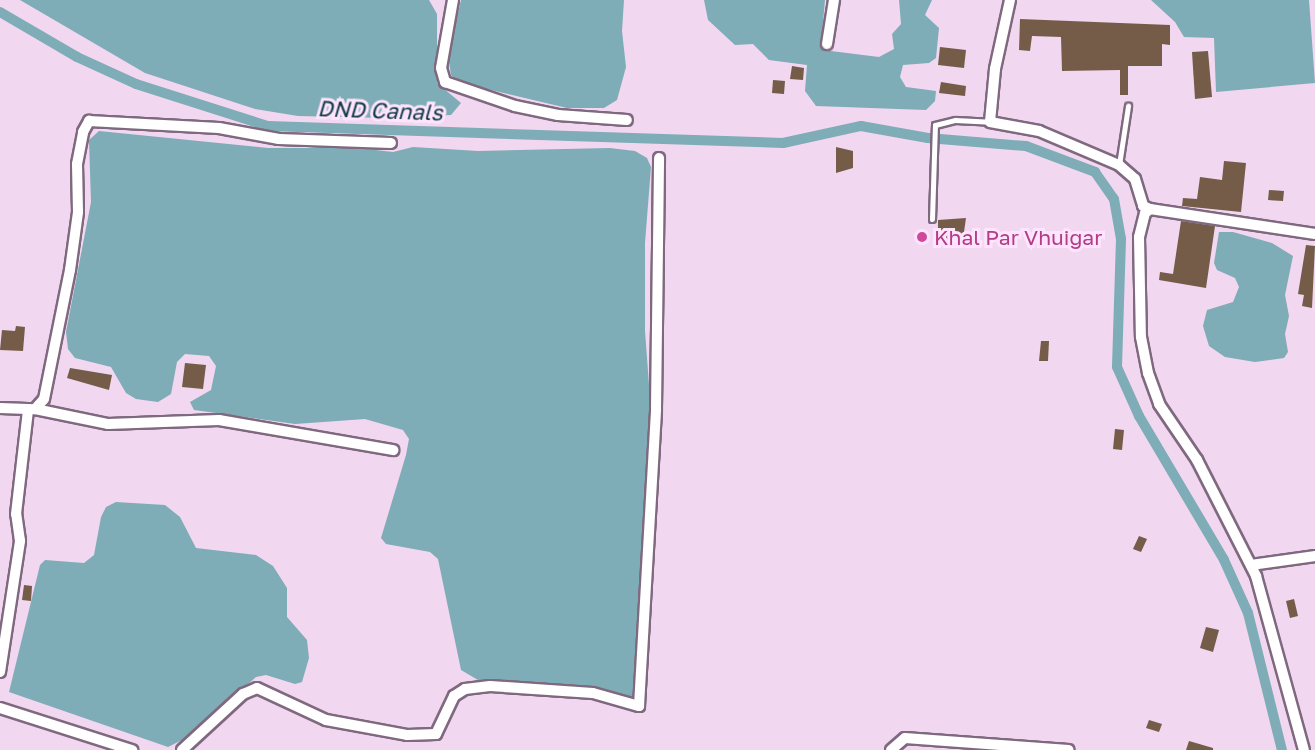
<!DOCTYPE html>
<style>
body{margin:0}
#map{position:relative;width:1315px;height:750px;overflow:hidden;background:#f1d7f0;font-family:"Golos Text",sans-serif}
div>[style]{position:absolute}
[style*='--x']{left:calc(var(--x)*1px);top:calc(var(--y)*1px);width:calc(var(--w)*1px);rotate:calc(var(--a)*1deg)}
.water>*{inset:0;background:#7eacb7}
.canal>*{height:10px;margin:-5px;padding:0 5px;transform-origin:5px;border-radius:5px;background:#7eacb7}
.building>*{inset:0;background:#745c49}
.roads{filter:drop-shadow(2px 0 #7f697f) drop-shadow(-2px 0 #7f697f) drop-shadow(0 2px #7f697f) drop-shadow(0 -2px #7f697f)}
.service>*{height:5px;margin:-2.5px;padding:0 2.5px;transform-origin:2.5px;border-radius:2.5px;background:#fff}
.minor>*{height:10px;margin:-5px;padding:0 5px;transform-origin:5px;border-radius:5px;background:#fff}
.dots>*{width:16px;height:16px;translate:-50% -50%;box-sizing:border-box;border:3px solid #fee4fd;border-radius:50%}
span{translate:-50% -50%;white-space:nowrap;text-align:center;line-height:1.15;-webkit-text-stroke:6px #fee4fd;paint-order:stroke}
.hotel-label{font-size:21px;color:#b23c85}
.left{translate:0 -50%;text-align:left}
.water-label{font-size:22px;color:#103b44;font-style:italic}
</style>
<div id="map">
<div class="water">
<i style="clip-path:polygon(20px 0,429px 0,437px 14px,437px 83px,461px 103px,451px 115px,386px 118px,298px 116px,255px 109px,145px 73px)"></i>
<i style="clip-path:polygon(461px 0,624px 0,622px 31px,626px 67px,617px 100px,604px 108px,567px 108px,458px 82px,451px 75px,448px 56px)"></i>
<i style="clip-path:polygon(704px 0,825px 0,821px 45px,831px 51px,879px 57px,894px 49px,892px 34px,901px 24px,899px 0,932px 0,925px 15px,939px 28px,936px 58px,929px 63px,903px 65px,900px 77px,906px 87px,936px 91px,935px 101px,926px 110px,816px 106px,805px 91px,807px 65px,769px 60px,753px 44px,735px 45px,708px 20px)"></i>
<i style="clip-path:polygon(1151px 0,1309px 0,1315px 83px,1216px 92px,1214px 38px,1184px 37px,1175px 22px)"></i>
<i style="clip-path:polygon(99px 131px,268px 148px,358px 148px,393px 152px,413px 147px,478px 151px,610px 148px,635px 151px,647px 158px,651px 167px,645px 243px,645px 331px,652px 425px,635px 703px,602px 688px,478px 680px,461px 670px,438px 559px,430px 552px,386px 544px,381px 538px,406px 455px,409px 439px,403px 430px,365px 419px,295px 424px,194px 410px,190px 402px,211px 390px,216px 366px,209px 356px,185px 354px,177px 362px,171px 394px,158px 402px,136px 399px,126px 393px,111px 367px,75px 358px,68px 349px,66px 332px,91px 202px,89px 140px)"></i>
<i style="clip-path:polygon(1219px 232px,1233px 232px,1272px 243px,1293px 256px,1285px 295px,1289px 316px,1285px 334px,1288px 352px,1284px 358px,1255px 362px,1225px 357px,1209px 346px,1203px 326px,1207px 310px,1233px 302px,1239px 287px,1235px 278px,1217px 270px,1214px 263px)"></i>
<i style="clip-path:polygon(116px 502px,165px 505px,180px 517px,196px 548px,256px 555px,273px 566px,287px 588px,287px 617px,307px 640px,309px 658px,302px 682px,295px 684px,266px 675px,256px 677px,190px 736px,168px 747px,9px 692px,40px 565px,45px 560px,84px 563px,94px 555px,101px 517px,106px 507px)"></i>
</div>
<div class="canal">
<i style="--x:0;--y:12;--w:89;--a:30.3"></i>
<i style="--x:77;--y:57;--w:65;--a:24.6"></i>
<i style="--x:136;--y:84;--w:139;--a:17.7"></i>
<i style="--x:268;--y:126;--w:515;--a:1.89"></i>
<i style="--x:783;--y:143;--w:80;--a:-12.3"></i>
<i style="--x:861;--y:126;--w:68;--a:10.2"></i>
<i style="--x:928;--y:138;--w:98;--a:4.7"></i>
<i style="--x:1026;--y:146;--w:74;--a:20.6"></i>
<i style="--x:1095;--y:172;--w:33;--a:55"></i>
<i style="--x:1114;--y:199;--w:41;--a:80.1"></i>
<i style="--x:1121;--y:239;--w:128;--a:91.8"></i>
<i style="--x:1117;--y:367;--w:54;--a:65.8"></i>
<i style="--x:1139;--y:416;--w:167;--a:59.4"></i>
<i style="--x:1224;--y:560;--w:58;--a:65.6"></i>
<i style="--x:1248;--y:613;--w:141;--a:76.1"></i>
</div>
<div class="building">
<i style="clip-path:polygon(1020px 19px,1170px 25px,1170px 45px,1162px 44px,1162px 66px,1128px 66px,1128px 95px,1120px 95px,1120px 70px,1062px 71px,1061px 37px,1032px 36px,1030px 51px,1019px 50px)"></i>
<i style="clip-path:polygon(940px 47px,966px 50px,964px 68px,938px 65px)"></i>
<i style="clip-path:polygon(1208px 51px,1212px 97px,1195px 99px,1192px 52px)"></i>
<i style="clip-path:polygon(792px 66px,804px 68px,803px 80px,790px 79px)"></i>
<i style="clip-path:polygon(773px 80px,785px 81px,784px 94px,772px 93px)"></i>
<i style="clip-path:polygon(941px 82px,966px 86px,965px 96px,939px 93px)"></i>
<i style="clip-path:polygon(836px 147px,853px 151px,853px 168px,836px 173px)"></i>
<i style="clip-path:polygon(1224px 161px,1246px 163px,1241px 212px,1182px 206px,1183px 198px,1197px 199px,1200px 177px,1222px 180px)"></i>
<i style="clip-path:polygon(1269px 190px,1284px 191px,1283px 201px,1268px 200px)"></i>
<i style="clip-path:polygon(966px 218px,963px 239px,949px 237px,949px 243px,938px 242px,938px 220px)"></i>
<i style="clip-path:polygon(1181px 221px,1215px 226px,1206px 288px,1159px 280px,1160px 272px,1173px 274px)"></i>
<i style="clip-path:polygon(1306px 245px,1315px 246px,1312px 308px,1302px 306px,1304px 295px,1298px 294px)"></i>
<i style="clip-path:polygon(16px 326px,25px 327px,23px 351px,0 350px,2px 330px,15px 331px)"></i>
<i style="clip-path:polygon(1041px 341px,1049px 341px,1048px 361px,1039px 361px)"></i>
<i style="clip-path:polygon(185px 363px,206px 365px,203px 389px,182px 387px)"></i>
<i style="clip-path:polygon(70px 368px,112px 375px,109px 390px,67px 378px)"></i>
<i style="clip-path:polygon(1115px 429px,1124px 430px,1122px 450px,1113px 449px)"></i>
<i style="clip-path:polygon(1139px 536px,1147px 539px,1141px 552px,1133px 549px)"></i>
<i style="clip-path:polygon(24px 585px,32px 586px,31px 601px,22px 600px)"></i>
<i style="clip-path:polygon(1294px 599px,1298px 616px,1290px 618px,1286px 601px)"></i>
<i style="clip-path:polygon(1206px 627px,1219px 630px,1213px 652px,1200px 648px)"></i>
<i style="clip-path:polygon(1149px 720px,1162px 724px,1159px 732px,1146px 728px)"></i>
<i style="clip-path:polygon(1189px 741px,1213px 748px,1213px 750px,1186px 750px)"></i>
</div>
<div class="roads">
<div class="service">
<i style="--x:1119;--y:165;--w:60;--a:-81.3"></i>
<i style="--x:932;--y:219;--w:94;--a:-88.2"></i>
<i style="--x:935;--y:125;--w:21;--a:-14"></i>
<i style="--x:955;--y:120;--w:35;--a:3"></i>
</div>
<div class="minor">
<i style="--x:453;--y:0;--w:69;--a:100"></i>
<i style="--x:441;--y:68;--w:15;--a:74"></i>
<i style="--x:445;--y:82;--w:74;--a:18.9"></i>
<i style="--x:515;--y:106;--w:44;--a:11.8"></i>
<i style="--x:558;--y:115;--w:69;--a:4.1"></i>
<i style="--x:1010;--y:0;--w:71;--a:102.3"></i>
<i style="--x:995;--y:69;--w:53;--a:95.4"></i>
<i style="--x:990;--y:122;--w:50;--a:10.4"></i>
<i style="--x:1039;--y:131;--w:87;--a:23"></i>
<i style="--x:1119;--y:165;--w:21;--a:41"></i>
<i style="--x:1135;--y:179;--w:28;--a:73"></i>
<i style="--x:1143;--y:206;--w:8;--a:23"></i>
<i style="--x:1150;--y:209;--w:167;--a:8.6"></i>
<i style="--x:827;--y:44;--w:45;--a:-81"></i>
<i style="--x:1150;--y:209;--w:6;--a:141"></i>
<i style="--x:1145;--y:213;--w:25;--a:104"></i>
<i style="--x:1139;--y:237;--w:100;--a:88.9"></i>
<i style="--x:1141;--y:337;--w:37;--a:79"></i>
<i style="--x:1148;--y:373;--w:33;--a:70"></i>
<i style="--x:1159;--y:404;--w:68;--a:55.8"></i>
<i style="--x:1197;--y:460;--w:130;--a:63"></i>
<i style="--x:1256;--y:576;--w:180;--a:74.6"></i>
<i style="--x:0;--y:408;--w:35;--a:2"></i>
<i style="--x:35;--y:409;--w:75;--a:11.6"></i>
<i style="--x:108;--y:424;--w:111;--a:-2.1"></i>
<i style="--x:219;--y:420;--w:177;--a:9.8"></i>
<i style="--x:35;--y:409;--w:13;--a:-48"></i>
<i style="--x:44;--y:399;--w:132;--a:-78.6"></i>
<i style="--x:70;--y:270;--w:59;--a:-82.1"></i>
<i style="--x:78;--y:212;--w:48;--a:-91.2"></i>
<i style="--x:77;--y:164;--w:33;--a:-79"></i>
<i style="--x:83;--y:132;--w:13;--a:-61"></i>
<i style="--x:89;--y:121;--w:130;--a:3.1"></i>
<i style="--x:219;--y:128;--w:61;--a:10.4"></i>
<i style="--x:279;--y:139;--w:112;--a:2"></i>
<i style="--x:1251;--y:565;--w:65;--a:-8"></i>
<i style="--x:0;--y:672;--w:133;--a:-81.3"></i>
<i style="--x:20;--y:541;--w:27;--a:-98"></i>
<i style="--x:16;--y:514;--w:104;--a:-83.4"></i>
<i style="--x:0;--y:708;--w:139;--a:17.7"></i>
<i style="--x:182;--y:750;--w:83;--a:-42.6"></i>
<i style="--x:243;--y:694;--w:15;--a:-23"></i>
<i style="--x:257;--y:688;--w:76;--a:24.9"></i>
<i style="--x:326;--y:720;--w:82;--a:10.5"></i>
<i style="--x:407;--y:735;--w:29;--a:-2"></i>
<i style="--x:436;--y:734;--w:42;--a:-64.7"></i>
<i style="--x:454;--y:696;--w:13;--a:-32"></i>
<i style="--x:465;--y:689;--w:25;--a:-7"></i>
<i style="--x:490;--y:686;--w:103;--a:3.9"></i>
<i style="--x:593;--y:693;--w:48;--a:15.8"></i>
<i style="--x:639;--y:706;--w:297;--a:-86.7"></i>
<i style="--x:656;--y:409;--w:251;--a:-89.3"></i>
<i style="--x:891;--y:750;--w:18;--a:-41"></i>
<i style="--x:905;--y:738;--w:164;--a:4.2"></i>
</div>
</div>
<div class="dots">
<i style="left:922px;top:237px;background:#d1479c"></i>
</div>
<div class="hotel-label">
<span class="left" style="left:934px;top:237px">Khal Par Vhuigar</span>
</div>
<div class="water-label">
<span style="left:380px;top:110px;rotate:2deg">DND Canals</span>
</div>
</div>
